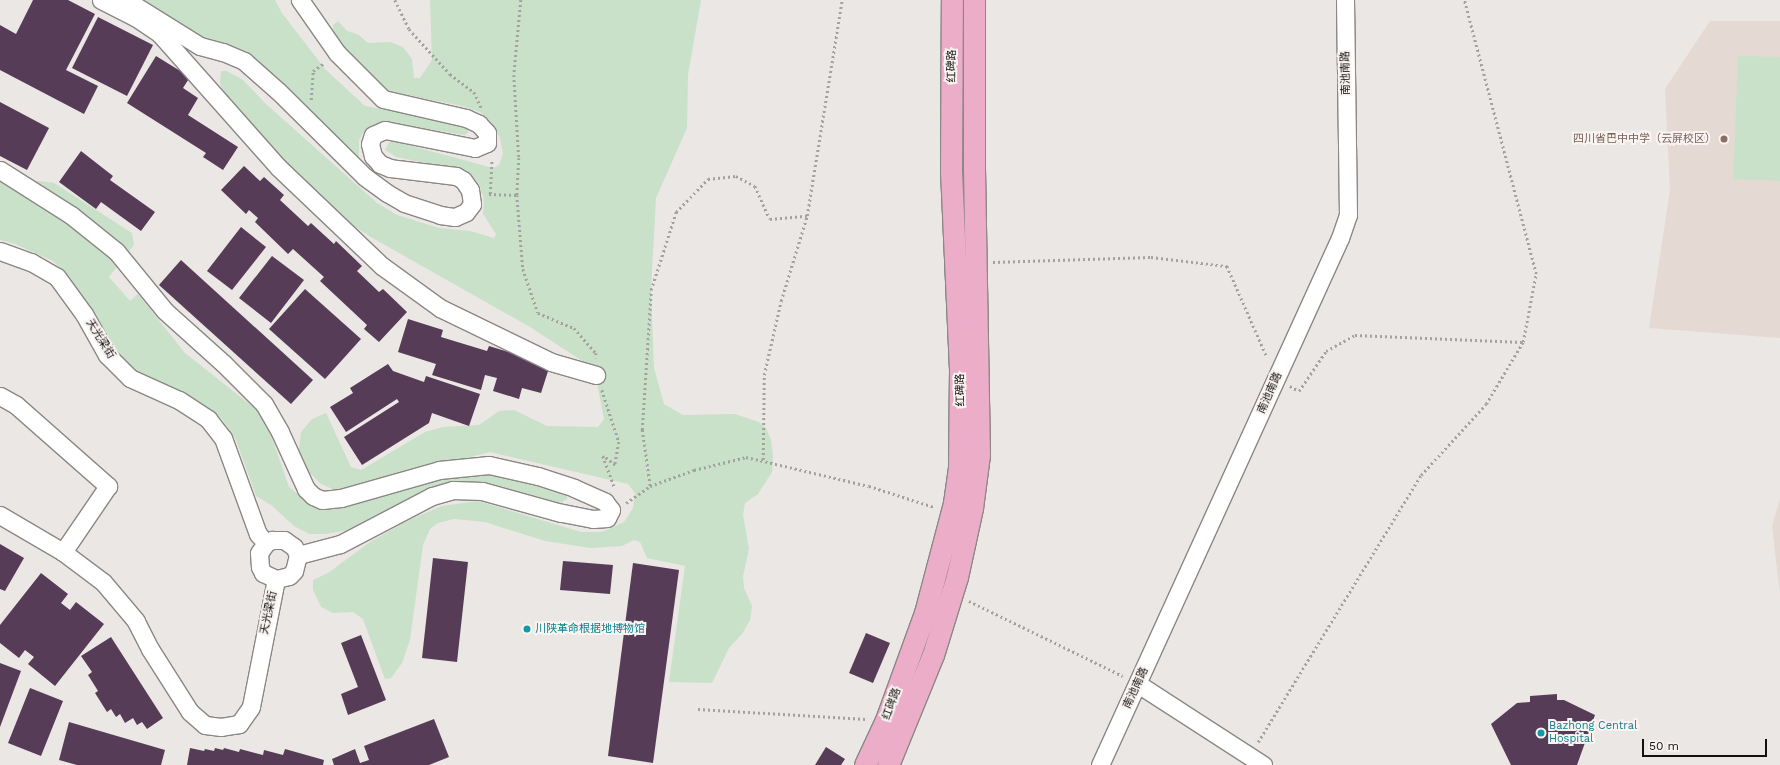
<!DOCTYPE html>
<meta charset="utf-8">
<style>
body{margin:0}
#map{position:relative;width:1780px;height:765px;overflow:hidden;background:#ebe7e4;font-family:"Work Sans","Noto Sans SC",sans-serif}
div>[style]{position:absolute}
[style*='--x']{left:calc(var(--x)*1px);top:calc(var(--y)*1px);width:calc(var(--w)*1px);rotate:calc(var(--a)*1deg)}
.built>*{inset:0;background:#e5d9d3}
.green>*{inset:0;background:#c9e1c8}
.building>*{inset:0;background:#573c57}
.path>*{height:2.5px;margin-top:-1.25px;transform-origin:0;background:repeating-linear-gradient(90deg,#a4a19f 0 2px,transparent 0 5px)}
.roads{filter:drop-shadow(1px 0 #8c8785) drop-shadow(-1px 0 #8c8785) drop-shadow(0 1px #8c8785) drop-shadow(0 -1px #8c8785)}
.minor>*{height:17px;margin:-8.5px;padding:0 8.5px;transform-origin:8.5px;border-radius:8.5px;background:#fff}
.major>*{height:21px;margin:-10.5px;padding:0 10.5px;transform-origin:10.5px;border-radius:10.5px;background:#ecadc9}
.dots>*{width:11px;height:11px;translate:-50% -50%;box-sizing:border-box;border:2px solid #f9f4f2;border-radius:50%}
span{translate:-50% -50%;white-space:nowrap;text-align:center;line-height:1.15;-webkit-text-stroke:4px #f9f4f2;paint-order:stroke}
.street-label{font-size:11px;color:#131110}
.education-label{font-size:11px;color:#785e54}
.right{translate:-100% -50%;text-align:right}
.culture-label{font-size:11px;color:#0d838f}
.left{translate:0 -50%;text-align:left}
.scale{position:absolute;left:1642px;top:739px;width:125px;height:18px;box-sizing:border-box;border:2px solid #131110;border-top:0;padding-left:5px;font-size:12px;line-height:14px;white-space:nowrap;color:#131110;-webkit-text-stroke:3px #f9f4f2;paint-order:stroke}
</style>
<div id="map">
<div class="built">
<i style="clip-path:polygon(1710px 21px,1780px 21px,1780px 338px,1649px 328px,1670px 190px,1665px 89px)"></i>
<i style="clip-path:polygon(1780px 499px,1780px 595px,1772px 526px)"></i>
</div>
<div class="green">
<i style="clip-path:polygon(145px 0,275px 0,282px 13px,325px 69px,365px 106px,460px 124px,468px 130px,468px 133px,464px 135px,385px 122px,372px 125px,365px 130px,359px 140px,359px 157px,278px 79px,247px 53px,204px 41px)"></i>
<i style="clip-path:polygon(430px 0,701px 0,688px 75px,687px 128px,656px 198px,651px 290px,654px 368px,664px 404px,683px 415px,735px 414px,759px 422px,766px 428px,771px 440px,773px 456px,772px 472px,758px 494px,745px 503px,743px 515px,749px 549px,743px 576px,744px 588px,752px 606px,750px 620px,742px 634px,729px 648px,712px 683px,669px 682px,685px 566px,647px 558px,640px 542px,634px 540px,622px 546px,591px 548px,545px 541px,485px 522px,454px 519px,438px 523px,430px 529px,423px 545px,410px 640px,402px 663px,391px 678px,385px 679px,363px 619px,353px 612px,333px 613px,321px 607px,313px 590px,313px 580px,328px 573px,370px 542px,409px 520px,442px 506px,478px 501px,581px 532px,602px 532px,624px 522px,633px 508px,635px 493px,628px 484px,490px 452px,337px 491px,321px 484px,308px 471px,299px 450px,301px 432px,312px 419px,326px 413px,351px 467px,361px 470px,425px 432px,443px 427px,479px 425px,499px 411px,514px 410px,547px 426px,598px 427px,604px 419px,597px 383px,587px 364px,530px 327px,369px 236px,338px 215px,247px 124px,224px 97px,220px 82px,221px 71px,227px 71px,243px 80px,266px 104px,377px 203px,397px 215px,439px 228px,470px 231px,494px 238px,496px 234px,483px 214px,484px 199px,479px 184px,469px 172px,396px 157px,385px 150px,389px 142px,397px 142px,493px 168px,499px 165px,503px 154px,500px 138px,490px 121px,480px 112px,462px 106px,388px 91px,350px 56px,334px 36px,333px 25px,338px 21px,347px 31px,359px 35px,368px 43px,390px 42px,403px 47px,412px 59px,414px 78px,420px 78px,432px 60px)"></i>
<i style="clip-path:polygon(1738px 56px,1780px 57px,1780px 181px,1733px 179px)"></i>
<i style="clip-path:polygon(0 178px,14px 184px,38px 181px,54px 183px,132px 233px,134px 245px,109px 277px,130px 301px,138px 294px,185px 353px,257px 410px,271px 435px,289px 487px,310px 504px,325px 507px,452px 471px,481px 470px,527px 480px,567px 495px,567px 499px,560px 503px,483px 485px,429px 490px,348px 530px,326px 534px,309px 534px,294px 526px,271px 505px,256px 496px,236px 440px,222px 419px,196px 400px,151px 381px,131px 368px,112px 346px,71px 279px,53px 261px,15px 244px,0 240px)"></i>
</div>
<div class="building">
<i style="clip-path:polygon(33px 0,68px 0,95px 14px,66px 70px,98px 86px,84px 114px,0 70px,0 25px,16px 34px)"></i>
<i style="clip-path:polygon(98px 17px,153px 45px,127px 96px,72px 68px)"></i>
<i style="clip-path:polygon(156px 56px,190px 77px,183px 88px,198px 98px,188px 115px,238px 147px,223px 170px,203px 157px,206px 153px,127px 103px)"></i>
<i style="clip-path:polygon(0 102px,49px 128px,27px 170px,0 156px)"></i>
<i style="clip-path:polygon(81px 151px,113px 176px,110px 180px,155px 212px,141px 231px,101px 202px,96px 209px,59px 182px)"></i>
<i style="clip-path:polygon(244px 166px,260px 181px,264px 177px,284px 195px,280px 200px,308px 226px,311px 223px,334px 244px,336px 241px,362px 266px,357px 271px,379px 292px,383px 289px,407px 312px,379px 342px,364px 329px,367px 325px,320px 281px,324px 277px,293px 249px,288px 254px,255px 222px,258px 218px,249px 210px,246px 214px,221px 190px)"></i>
<i style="clip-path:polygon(241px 227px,266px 247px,232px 290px,207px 271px)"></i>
<i style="clip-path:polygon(272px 256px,304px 280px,271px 323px,239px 298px)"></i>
<i style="clip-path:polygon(181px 260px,313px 380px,291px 404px,159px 285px)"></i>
<i style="clip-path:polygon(305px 289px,361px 339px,325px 379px,269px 329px)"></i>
<i style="clip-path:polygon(408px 319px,443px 330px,441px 337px,487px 351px,489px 346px,550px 365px,541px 393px,522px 388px,519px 399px,493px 391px,497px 378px,485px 375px,481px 390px,432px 375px,436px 364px,398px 352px)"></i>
<i style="clip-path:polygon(388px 364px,393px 371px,424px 382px,426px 376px,480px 394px,469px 426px,432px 413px,429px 423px,362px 465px,344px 437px,399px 402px,397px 399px,346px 432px,330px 407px,353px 393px,350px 388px)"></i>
<i style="clip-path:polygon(0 544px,24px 558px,5px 591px,0 589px)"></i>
<i style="clip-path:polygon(433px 558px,468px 562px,457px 662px,422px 658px)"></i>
<i style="clip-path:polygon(563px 561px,613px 565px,610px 594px,560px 590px)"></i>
<i style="clip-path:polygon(633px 563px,679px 570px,653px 763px,608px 756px)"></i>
<i style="clip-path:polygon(41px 573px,68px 594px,61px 603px,70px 610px,76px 602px,104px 624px,55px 686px,28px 664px,34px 657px,25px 650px,19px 658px,0 643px,0 625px)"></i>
<i style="clip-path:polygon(866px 633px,890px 643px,873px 683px,849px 673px)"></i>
<i style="clip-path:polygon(361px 635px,386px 700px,348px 715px,341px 694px,358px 687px,341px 643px)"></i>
<i style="clip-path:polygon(111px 637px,163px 718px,147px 729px,142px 722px,137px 725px,133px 718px,125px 723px,120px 714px,116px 717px,111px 709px,107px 712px,95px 693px,98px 691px,88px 675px,92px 672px,81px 656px)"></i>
<i style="clip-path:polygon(0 663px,21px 671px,0 727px)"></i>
<i style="clip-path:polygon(30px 688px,63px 701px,41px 756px,8px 743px)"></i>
<i style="clip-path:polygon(1557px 694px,1557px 700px,1564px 700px,1595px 715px,1577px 765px,1511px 765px,1491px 724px,1517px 703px,1530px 702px,1530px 696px)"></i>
<i style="clip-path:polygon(434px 719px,449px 757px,429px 765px,334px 765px,332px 759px,355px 749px,360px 763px,369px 760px,364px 746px)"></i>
<i style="clip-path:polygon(69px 722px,165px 750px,161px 765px,77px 765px,59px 760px)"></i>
<i style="clip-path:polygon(826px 747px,845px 759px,841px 765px,815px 765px)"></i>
<i style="clip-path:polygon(190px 748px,204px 751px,205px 749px,214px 751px,215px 748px,223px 750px,224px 748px,239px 752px,240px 749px,263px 755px,264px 750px,283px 755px,285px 749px,324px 760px,323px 765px,187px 765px)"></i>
</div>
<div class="path">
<i style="--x:395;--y:0;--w:32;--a:64"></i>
<i style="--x:409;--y:29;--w:61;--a:47.7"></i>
<i style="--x:450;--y:74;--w:30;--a:37"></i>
<i style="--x:474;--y:92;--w:17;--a:65"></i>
<i style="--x:521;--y:0;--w:75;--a:95.3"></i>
<i style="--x:514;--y:75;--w:83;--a:86.6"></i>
<i style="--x:519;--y:158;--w:37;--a:93"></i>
<i style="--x:517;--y:195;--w:74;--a:85.4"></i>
<i style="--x:523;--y:269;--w:46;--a:71.2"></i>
<i style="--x:538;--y:313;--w:39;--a:23"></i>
<i style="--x:574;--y:328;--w:33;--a:49"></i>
<i style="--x:596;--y:353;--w:5;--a:90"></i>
<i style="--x:311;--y:100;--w:29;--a:-86"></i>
<i style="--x:313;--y:71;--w:14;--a:-36"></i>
<i style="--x:489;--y:194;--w:28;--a:2"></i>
<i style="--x:490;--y:194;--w:35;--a:-87"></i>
<i style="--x:993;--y:262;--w:158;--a:-1.8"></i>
<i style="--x:1151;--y:257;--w:77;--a:6.8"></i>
<i style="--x:1227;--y:266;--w:99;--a:66.3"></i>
<i style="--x:1290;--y:386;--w:10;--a:29"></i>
<i style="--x:1299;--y:391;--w:48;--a:-56"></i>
<i style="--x:1326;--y:351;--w:33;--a:-29"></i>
<i style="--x:1355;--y:335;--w:167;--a:2.4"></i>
<i style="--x:602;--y:390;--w:55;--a:71.9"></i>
<i style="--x:619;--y:442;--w:23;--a:100"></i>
<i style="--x:615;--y:465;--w:15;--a:-143"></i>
<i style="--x:603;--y:456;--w:33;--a:70"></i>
<i style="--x:763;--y:460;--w:85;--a:-89.3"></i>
<i style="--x:764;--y:375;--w:76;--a:-77.1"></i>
<i style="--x:781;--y:301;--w:89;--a:-73"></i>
<i style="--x:807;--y:216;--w:219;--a:-80.8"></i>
<i style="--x:650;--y:486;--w:57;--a:-98.1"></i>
<i style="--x:642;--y:430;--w:140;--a:-86.3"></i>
<i style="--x:651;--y:290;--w:82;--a:-72.2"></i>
<i style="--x:676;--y:212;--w:46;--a:-45.9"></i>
<i style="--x:708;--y:179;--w:28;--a:-6"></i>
<i style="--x:736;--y:176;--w:21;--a:28"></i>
<i style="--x:755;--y:186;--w:36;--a:66"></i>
<i style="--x:770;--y:219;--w:37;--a:-5"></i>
<i style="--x:626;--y:503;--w:29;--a:-35"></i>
<i style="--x:650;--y:486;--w:47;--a:-20"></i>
<i style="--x:694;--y:470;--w:54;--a:-14"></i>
<i style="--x:746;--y:457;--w:126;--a:13.3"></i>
<i style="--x:869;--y:486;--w:68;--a:17.9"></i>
<i style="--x:969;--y:601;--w:171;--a:26"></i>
<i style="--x:698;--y:709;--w:168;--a:3.4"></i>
<i style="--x:1258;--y:742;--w:313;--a:-58.6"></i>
<i style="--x:1421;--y:475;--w:96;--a:-47.5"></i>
<i style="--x:1486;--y:404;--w:72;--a:-59.2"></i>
<i style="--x:1523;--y:342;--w:69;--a:-79.2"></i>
<i style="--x:1536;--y:274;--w:283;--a:-104.7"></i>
</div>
<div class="roads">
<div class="minor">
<i style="--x:101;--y:0;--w:38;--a:27"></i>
<i style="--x:135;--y:17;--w:30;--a:34"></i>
<i style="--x:160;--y:34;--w:178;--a:48.4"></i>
<i style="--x:278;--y:167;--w:144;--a:43.6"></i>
<i style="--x:382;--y:266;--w:72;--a:35.9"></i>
<i style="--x:440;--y:308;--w:123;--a:25.9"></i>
<i style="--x:551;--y:362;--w:47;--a:16.1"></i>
<i style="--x:126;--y:0;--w:87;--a:31.9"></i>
<i style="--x:200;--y:46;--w:24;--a:15"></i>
<i style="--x:223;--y:52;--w:23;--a:23"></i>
<i style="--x:244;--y:61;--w:45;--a:41.4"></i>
<i style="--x:278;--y:91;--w:122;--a:44.7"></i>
<i style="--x:365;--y:177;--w:27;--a:36"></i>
<i style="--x:387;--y:193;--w:20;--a:30"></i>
<i style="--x:404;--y:203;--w:38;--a:18"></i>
<i style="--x:440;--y:215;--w:15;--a:8"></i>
<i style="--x:455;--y:217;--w:12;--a:-24"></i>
<i style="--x:466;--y:212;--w:10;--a:-53"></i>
<i style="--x:472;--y:204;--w:14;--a:-98"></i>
<i style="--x:470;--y:190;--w:12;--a:-125"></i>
<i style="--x:463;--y:180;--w:8;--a:-150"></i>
<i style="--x:456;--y:176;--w:66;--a:-173.1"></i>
<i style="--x:390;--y:168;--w:11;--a:-158"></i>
<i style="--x:380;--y:164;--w:11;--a:-131"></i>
<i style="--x:373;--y:156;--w:12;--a:-104"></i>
<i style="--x:370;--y:144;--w:9;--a:-72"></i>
<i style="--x:373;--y:135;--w:13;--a:-23"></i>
<i style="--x:385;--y:130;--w:92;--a:11.3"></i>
<i style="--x:475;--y:148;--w:13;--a:-23"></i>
<i style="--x:487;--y:143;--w:10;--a:-90"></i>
<i style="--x:487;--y:133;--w:12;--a:-132"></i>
<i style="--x:479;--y:124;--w:14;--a:-155"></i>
<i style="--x:466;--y:118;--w:85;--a:-167.1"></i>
<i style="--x:383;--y:99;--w:65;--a:-135"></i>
<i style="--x:337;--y:53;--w:65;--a:-124.9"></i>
<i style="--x:0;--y:170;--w:84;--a:32.4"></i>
<i style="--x:71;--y:215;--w:58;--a:38.7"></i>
<i style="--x:116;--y:251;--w:77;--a:50.8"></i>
<i style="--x:165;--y:311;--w:78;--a:41.9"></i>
<i style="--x:223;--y:363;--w:58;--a:45"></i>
<i style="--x:264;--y:404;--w:32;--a:60"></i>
<i style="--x:280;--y:432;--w:63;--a:65.5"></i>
<i style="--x:306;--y:489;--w:10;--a:45"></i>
<i style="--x:313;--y:496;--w:10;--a:24"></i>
<i style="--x:322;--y:500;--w:19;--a:-6"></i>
<i style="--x:341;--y:498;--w:102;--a:-15.9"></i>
<i style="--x:439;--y:470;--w:50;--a:-5.7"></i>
<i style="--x:489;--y:465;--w:50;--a:12.7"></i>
<i style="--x:538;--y:476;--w:38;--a:18"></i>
<i style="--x:574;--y:488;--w:34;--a:24"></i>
<i style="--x:605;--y:502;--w:10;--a:53"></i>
<i style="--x:611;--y:510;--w:9;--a:117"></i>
<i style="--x:607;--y:518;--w:14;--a:176"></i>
<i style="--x:593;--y:519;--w:33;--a:-169"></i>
<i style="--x:561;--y:513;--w:82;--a:-164.4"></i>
<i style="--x:482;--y:491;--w:29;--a:-178"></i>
<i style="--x:453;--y:490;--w:22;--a:164"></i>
<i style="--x:432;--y:496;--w:104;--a:152.4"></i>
<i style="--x:340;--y:544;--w:43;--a:165.3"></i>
<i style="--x:298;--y:555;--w:16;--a:104"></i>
<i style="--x:294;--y:571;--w:7;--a:135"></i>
<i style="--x:289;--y:576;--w:13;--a:167"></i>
<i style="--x:0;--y:251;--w:33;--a:20"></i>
<i style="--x:31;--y:262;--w:30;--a:30"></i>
<i style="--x:57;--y:277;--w:46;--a:53.9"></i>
<i style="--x:84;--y:314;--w:47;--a:60.7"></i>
<i style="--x:107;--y:355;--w:33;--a:45"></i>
<i style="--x:130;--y:378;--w:54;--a:24.2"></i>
<i style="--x:179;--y:400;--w:35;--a:33"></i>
<i style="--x:208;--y:419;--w:24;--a:52"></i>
<i style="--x:223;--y:438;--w:102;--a:70"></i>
<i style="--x:258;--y:534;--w:12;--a:48"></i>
<i style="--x:266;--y:543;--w:12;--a:125"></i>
<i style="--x:259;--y:553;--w:14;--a:86"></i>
<i style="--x:260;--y:567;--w:7;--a:63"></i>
<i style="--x:263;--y:573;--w:14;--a:25"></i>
<i style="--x:276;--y:579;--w:130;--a:101.1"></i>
<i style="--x:251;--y:707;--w:21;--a:125"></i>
<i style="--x:239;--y:724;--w:18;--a:171"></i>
<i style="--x:221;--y:727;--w:16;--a:-173"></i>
<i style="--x:205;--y:725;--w:20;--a:-139"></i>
<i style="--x:190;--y:712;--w:75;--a:-122.4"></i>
<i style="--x:150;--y:649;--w:31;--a:-117"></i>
<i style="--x:136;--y:621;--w:51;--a:-130.2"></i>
<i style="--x:103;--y:582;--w:50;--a:-143.1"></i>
<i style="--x:63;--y:552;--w:73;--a:-149.6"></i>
<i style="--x:0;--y:396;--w:18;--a:29"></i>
<i style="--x:16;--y:405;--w:123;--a:41.4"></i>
<i style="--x:108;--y:486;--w:80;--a:124.3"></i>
<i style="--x:266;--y:543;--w:7;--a:-27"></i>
<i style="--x:272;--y:540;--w:12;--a:0"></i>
<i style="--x:284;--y:540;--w:12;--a:35"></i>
<i style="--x:294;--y:547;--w:9;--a:63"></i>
<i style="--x:1138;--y:684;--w:149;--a:32.9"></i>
<i style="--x:1100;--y:765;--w:579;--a:-65.52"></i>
<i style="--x:1340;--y:238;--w:24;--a:-71"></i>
<i style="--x:1348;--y:215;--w:215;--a:-90.8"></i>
</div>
<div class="major">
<i style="--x:865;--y:765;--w:50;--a:-65"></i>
<i style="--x:886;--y:720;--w:114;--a:-70"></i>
<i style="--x:925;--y:613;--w:114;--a:-75.2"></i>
<i style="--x:954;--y:503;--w:36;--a:-82"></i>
<i style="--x:959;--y:467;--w:98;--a:-89.4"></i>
<i style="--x:960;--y:369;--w:197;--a:-92.6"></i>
<i style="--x:951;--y:172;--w:172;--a:-89.7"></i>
<i style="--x:888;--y:765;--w:119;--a:-67.8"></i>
<i style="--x:933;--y:655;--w:82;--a:-72.9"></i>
<i style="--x:957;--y:577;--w:71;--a:-77.7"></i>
<i style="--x:972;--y:508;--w:53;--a:-82.5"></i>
<i style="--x:979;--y:455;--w:289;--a:-91"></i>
<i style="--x:974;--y:166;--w:166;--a:-90"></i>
</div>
</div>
<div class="dots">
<i style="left:1724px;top:139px;background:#8d6e63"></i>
<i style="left:527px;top:629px;background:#0f9aa8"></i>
<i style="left:1541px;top:733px;background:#0f9aa8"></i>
</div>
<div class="street-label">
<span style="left:952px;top:66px;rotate:-90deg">红碑路</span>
<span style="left:1346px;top:73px;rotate:-91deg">南池南路</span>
<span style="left:100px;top:339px;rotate:58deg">天光梁街</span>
<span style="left:961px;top:390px;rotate:-91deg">红碑路</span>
<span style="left:1270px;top:393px;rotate:-66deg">南池南路</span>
<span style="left:269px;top:613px;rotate:-78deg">天光梁街</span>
<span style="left:1136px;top:688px;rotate:-65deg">南池南路</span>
<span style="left:892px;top:704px;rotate:-70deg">红碑路</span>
</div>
<div class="education-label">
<span class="right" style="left:1716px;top:139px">四川省巴中中学（云屏校区）</span>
</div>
<div class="culture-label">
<span class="left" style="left:535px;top:629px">川陕革命根据地博物馆</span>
<span class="left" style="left:1549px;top:733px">Bazhong Central<br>Hospital</span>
</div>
<div class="scale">50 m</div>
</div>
